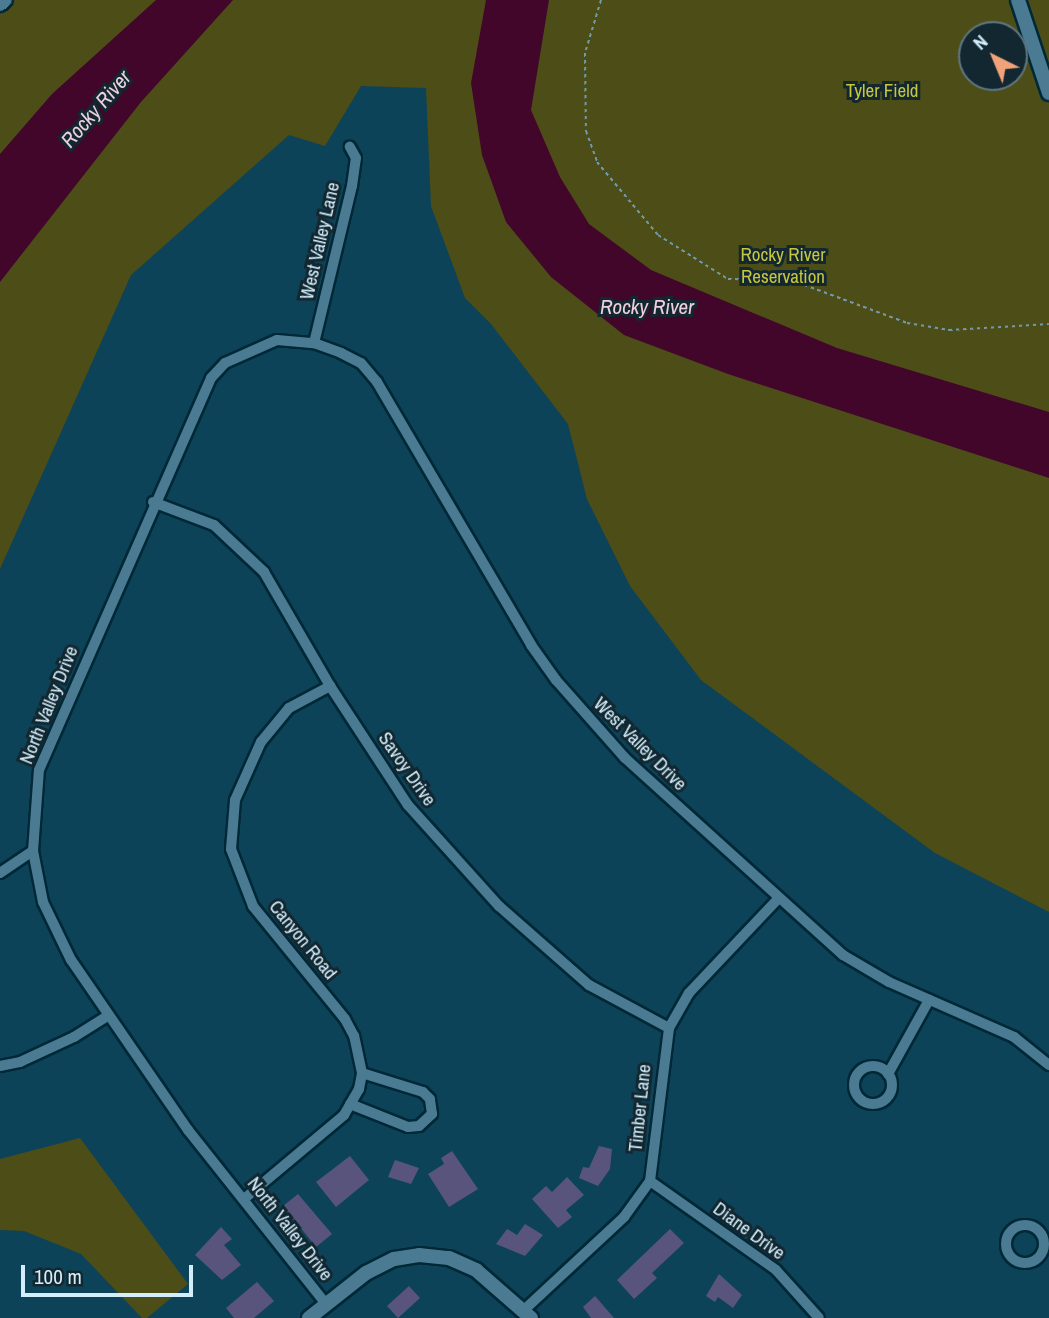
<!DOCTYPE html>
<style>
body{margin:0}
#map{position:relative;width:1049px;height:1318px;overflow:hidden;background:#0d4358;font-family:"Archivo Narrow",sans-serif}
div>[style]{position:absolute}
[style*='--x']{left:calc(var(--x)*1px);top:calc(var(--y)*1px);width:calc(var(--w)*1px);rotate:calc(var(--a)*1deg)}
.green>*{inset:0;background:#4d4d18}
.water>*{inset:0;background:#43062b}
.building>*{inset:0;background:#59547c}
.path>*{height:2px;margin-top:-1px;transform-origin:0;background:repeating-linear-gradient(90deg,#729aab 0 3.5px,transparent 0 7px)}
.roads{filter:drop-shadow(2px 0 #002837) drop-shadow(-2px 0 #002837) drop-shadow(0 2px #002837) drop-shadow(0 -2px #002837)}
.minor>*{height:10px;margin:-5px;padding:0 5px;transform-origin:5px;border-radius:5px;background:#4a7b92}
.minor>.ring{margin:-5px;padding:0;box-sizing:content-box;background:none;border:10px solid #4a7b92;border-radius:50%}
.tertiary>*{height:14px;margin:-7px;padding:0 7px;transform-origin:7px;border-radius:7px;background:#4a7b92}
span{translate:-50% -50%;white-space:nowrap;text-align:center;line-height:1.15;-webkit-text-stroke:6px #122730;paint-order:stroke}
.park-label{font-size:19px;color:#c7c63d}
.street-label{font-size:19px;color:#d3edfa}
.water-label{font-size:21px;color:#eecfdd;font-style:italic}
.north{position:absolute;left:958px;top:21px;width:70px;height:70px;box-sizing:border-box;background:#122730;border:2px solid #5f7681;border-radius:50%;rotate:317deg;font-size:19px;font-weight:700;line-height:28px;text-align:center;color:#d3edfa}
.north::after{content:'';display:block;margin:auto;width:24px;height:32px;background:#f0a278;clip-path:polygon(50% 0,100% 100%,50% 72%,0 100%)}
.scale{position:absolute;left:21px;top:1265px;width:172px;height:32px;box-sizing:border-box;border:4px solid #d3edfa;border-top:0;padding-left:9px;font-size:21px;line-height:24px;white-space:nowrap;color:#d3edfa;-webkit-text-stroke:5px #122730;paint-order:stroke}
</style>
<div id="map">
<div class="green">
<i style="clip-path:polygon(evenodd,0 0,1049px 0,1049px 912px,935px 853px,701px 680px,630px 586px,587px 499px,568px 424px,491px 324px,465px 298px,431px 206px,426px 88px,361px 86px,325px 146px,289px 135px,131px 275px,0 569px,0 0,972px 35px,1014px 35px,1014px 77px,972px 77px,972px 35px)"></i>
<i style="clip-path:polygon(80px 1138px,188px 1284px,147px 1318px,142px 1318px,81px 1254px,24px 1231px,0 1230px,0 1159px)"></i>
</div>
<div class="water">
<i style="clip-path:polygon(156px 0,233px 0,141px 102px,0 282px,0 154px,52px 94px)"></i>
<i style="clip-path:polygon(486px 0,549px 0,531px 110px,560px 177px,589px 224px,651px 270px,837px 348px,1049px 412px,1049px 478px,728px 374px,624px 335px,551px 277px,506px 222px,482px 155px,471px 83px)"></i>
</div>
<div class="building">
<i style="clip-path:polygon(599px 1146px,612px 1149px,610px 1169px,598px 1186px,579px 1178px,583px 1167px,589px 1168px)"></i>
<i style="clip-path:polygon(452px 1151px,478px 1189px,449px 1207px,428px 1174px,444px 1164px,441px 1158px)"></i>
<i style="clip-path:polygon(350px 1156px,369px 1180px,336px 1207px,316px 1182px)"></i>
<i style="clip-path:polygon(395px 1160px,419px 1168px,411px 1184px,388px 1177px)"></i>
<i style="clip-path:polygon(567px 1177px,584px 1195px,566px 1210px,572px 1217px,558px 1228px,532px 1199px,546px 1186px,552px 1192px)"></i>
<i style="clip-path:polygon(298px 1194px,332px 1234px,316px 1247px,283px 1206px)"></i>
<i style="clip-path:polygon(525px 1224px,543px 1235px,525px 1256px,496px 1244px,507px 1229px,517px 1235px)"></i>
<i style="clip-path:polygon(221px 1227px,232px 1239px,224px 1245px,241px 1265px,222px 1280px,195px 1255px)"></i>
<i style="clip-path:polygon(670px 1229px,684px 1243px,652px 1273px,657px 1278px,634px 1299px,617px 1280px)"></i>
<i style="clip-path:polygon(719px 1274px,742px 1295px,733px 1308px,718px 1297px,715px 1302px,706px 1296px)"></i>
<i style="clip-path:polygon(257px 1282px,274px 1301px,254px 1318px,234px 1318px,226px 1308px)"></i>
<i style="clip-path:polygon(409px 1286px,420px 1298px,398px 1318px,387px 1306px)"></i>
<i style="clip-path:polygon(595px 1296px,614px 1318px,591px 1318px,583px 1307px)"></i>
</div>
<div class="path">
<i style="--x:601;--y:0;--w:55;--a:106.8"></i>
<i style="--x:585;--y:53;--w:78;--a:89.3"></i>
<i style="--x:586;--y:131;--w:33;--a:70"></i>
<i style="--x:597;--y:162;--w:95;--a:50.1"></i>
<i style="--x:658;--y:235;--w:83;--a:32.2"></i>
<i style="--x:728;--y:279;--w:63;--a:0.9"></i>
<i style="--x:791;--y:280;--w:124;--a:20.3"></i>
<i style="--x:907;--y:323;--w:43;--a:9.5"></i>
<i style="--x:949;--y:330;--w:100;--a:-3.4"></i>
</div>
<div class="roads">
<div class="minor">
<i style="--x:314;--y:343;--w:162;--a:-76.4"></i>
<i style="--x:352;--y:186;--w:28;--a:-82"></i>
<i style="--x:356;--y:158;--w:13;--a:-119"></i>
<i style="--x:153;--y:502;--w:65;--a:20.7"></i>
<i style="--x:214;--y:525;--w:69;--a:43.2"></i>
<i style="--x:264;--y:572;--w:132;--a:59.9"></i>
<i style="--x:330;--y:686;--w:142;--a:56.8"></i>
<i style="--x:408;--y:805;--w:136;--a:48"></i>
<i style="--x:499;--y:906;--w:120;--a:41.3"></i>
<i style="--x:589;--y:985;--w:91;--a:28.3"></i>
<i style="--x:0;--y:873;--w:40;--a:-34"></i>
<i style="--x:0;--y:1066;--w:20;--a:-11"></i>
<i style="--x:20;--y:1062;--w:60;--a:-24.8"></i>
<i style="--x:74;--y:1037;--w:39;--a:-32"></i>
<i class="ring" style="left:854px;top:1066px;width:28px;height:28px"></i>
<i style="--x:888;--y:1074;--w:85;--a:-61"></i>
<i style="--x:350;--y:1104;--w:62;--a:21.6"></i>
<i style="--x:408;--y:1127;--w:11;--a:-5"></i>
<i style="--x:419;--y:1126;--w:18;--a:-43"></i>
<i style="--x:432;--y:1114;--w:15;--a:-98"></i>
<i style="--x:430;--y:1099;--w:10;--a:-135"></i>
<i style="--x:423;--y:1092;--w:64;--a:-162.7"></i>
<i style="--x:650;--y:1181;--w:154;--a:35.2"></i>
<i style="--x:776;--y:1270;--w:64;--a:48.1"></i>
<i style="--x:244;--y:1199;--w:131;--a:-40"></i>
<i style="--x:344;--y:1115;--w:30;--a:-60"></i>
<i style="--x:359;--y:1089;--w:16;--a:-79"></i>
<i style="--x:362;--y:1073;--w:38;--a:-102"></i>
<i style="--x:354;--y:1036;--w:19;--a:-118"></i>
<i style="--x:345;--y:1019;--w:146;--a:-129.2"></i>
<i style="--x:253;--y:906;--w:61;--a:-111.1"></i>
<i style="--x:231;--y:849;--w:49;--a:-85.3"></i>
<i style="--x:235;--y:800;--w:64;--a:-65.9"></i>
<i style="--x:261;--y:742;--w:44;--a:-50.5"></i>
<i style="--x:289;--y:708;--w:47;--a:-28.2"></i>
<i class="ring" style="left:1006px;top:1225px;width:28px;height:28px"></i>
<i style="--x:326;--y:1304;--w:222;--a:-128.4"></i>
<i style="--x:188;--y:1130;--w:206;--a:-124.5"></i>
<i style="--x:71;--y:960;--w:64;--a:-115.8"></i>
<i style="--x:43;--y:902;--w:52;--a:-101.1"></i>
<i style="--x:33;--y:851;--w:81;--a:-85.8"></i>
<i style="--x:39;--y:770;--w:428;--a:-66.3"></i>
<i style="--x:211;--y:378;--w:21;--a:-47"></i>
<i style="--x:225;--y:363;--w:57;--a:-23.9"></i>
<i style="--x:277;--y:340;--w:37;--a:5"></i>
<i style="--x:314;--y:343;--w:29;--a:20"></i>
<i style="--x:341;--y:353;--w:22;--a:27"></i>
<i style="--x:361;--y:363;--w:25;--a:50"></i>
<i style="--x:377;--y:382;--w:305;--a:59.6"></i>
<i style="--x:531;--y:645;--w:43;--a:54.5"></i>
<i style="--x:556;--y:680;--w:104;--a:48.5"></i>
<i style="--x:625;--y:758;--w:294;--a:42.1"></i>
<i style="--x:843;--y:955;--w:53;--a:30.4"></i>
<i style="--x:889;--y:982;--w:137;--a:23.7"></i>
<i style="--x:1014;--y:1037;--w:45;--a:38.7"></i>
<i style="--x:524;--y:1310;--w:137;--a:-42.9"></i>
<i style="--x:624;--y:1217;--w:44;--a:-54.2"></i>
<i style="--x:650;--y:1181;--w:154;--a:-82.9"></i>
<i style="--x:669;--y:1028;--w:40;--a:-60.3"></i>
<i style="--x:689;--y:993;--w:129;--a:-46.6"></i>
</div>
<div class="tertiary">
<i style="--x:1018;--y:0;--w:98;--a:71.6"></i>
<i style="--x:0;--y:4;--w:6;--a:-39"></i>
<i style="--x:309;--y:1318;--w:73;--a:-38.3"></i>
<i style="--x:366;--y:1273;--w:31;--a:-27"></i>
<i style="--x:394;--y:1259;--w:25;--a:-9"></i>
<i style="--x:419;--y:1255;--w:30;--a:6"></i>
<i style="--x:449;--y:1258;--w:30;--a:24"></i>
<i style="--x:476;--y:1270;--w:73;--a:41.1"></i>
</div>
</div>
<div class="park-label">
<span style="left:882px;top:91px">Tyler Field</span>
<span style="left:783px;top:266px">Rocky River<br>Reservation</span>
</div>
<div class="street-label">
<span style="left:320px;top:241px;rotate:-77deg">West Valley Lane</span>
<span style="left:49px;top:705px;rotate:-68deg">North Valley Drive</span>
<span style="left:640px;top:744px;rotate:45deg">West Valley Drive</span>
<span style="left:407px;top:769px;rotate:55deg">Savoy Drive</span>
<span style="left:303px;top:940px;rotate:51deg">Canyon Road</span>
<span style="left:640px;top:1108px;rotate:-84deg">Timber Lane</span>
<span style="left:290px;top:1229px;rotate:52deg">North Valley Drive</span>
<span style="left:749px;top:1231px;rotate:36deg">Diane Drive</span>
</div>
<div class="water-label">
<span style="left:96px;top:109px;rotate:-49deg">Rocky River</span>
<span style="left:647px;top:307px">Rocky River</span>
</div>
<div class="north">N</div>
<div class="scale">100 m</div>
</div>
